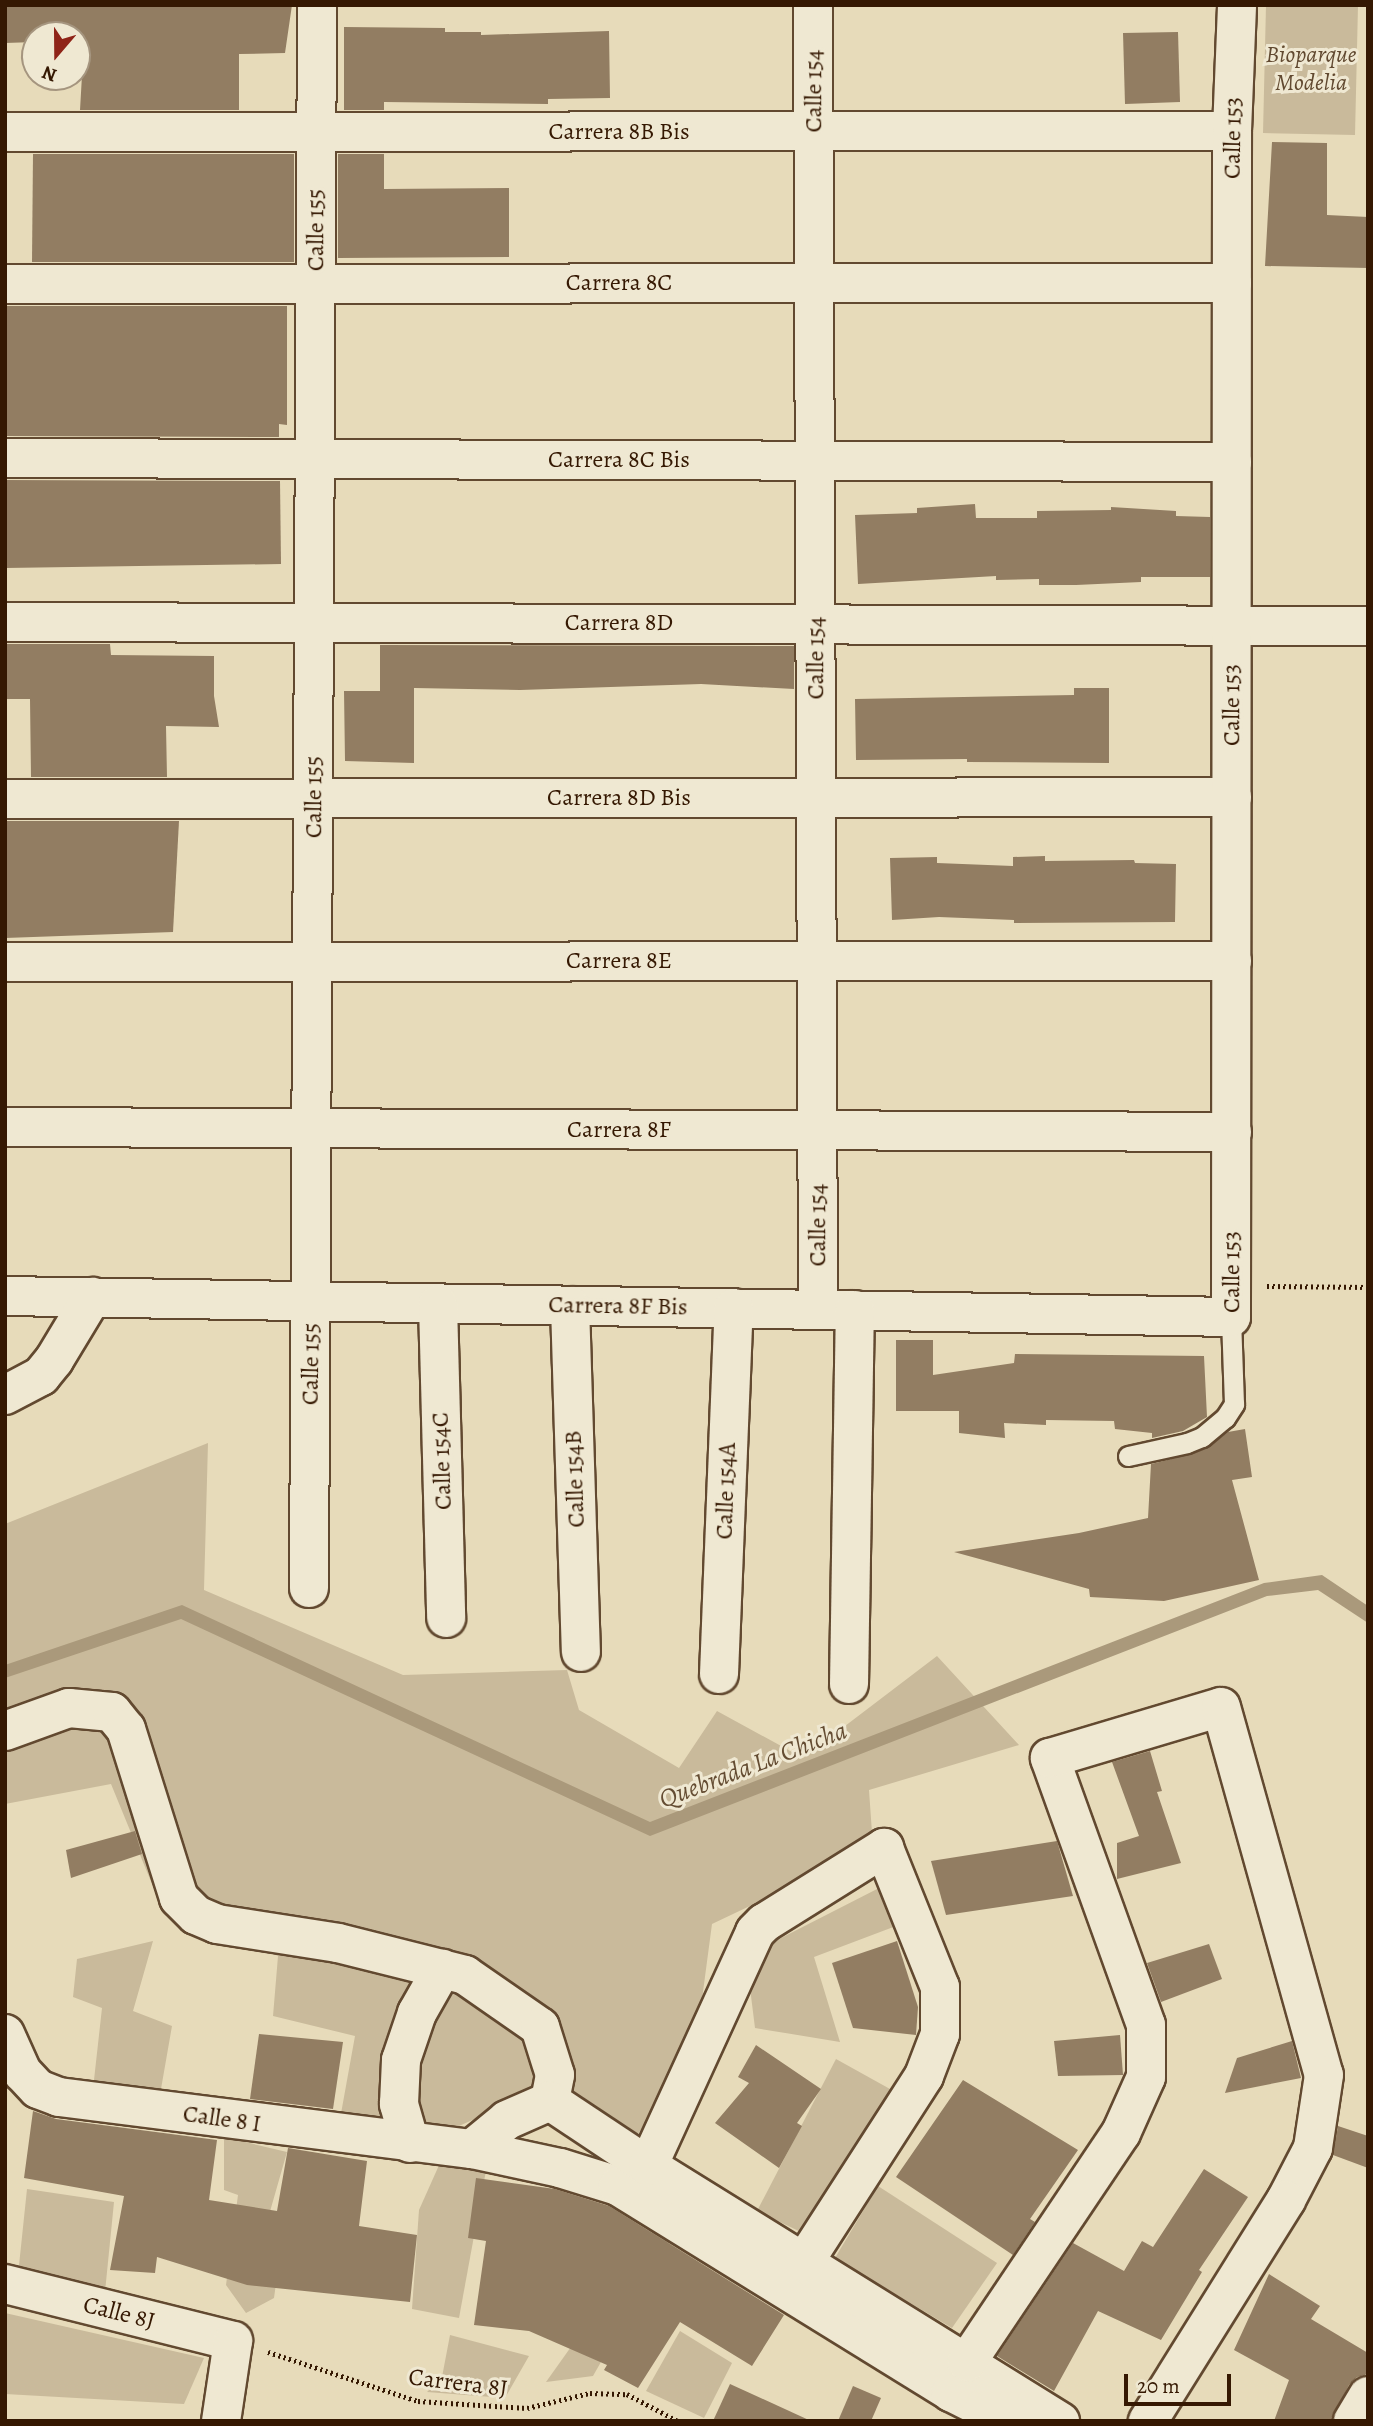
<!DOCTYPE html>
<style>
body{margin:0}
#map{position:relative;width:1373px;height:2426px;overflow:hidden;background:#e7dbba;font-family:Alegreya,serif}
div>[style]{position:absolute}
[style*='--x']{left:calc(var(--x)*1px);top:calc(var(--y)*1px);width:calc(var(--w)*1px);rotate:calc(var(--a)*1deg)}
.green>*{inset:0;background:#c9ba9b}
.water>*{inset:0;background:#aa997b}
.building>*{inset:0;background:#927d62}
.path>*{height:4.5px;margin-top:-2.25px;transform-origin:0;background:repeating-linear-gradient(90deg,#351802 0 2px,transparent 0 5.5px)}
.roads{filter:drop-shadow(2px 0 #624930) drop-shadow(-2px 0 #624930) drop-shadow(0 2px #624930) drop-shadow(0 -2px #624930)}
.service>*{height:19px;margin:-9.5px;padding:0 9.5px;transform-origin:9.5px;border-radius:9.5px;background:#efe8d2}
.minor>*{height:38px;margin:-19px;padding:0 19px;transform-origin:19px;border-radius:19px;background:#efe8d2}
span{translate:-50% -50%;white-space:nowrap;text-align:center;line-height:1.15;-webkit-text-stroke:6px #efe8d2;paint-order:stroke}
.park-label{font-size:24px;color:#614930;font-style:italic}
.street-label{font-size:24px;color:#351802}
.water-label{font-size:26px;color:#644c32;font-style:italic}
.frame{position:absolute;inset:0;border:7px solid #351802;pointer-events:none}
.north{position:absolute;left:21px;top:21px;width:70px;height:70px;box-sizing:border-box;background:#efe8d2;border:2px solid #a5957f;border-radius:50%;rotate:200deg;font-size:19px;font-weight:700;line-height:28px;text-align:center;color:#351802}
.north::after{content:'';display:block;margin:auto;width:24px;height:32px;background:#8f2418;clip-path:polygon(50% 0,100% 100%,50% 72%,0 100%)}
.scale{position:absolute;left:1124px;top:2374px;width:107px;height:32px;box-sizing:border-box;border:4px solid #351802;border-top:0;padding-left:9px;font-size:21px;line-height:24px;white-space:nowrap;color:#351802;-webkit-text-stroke:5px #efe8d2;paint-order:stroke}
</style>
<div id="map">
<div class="green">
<i style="clip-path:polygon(1266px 5px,1358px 5px,1355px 135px,1263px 133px)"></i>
<i style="clip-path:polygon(208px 1443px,204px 1590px,403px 1675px,567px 1670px,579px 1710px,679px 1768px,717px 1711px,803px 1758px,937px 1656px,1019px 1745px,869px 1790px,873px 1847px,712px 1924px,693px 2067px,631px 2142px,529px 2095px,452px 2129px,340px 2119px,355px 2036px,273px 2016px,278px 1956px,161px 1906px,111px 1784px,5px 1804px,5px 1524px)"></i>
<i style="clip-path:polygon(879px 1888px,896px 1926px,814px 1957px,840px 2042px,755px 2028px,746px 1956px)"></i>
<i style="clip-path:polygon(153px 1941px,133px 2011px,172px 2026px,161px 2089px,94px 2080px,102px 2008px,73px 1997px,77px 1959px)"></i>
<i style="clip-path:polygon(836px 2059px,899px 2094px,803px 2233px,757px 2211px)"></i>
<i style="clip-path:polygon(224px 2137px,287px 2152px,269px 2215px,285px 2220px,274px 2298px,246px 2313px,226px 2285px,238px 2195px,224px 2190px)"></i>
<i style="clip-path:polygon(440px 2163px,487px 2165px,459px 2318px,412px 2309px,419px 2210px)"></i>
<i style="clip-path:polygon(878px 2186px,997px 2263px,952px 2328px,835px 2258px)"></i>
<i style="clip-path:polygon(27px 2189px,114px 2202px,105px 2292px,18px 2275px)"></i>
<i style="clip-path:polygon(657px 2226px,673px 2235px,593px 2376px,546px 2382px)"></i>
<i style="clip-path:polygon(5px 2313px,204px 2358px,184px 2404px,5px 2394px)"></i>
<i style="clip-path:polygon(680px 2331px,732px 2363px,704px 2418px,646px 2391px)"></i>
<i style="clip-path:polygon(450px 2335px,529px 2356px,505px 2398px,427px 2392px,442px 2377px)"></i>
</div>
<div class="water">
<i style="clip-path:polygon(1322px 1575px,1368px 1606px,1368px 1623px,1318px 1590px,1267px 1596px,650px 1836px,181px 1619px,5px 1678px,5px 1665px,182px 1605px,650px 1822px,1264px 1583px)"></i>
</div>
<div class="building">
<i style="clip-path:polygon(5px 5px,292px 5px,285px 53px,239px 54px,239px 110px,80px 110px,83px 58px,77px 58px,77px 35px,35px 35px,35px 42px,5px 43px)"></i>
<i style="clip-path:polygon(344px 27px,445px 28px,445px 32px,481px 32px,481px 35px,609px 31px,610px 98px,548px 99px,548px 104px,384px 102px,384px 110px,344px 110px)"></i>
<i style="clip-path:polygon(1178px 32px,1180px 102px,1125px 104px,1123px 33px)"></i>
<i style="clip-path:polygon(1272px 142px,1327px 143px,1327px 215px,1368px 217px,1368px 268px,1265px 266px)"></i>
<i style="clip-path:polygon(33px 154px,294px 154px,294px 262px,32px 262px)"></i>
<i style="clip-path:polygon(338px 154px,384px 154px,384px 189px,509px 188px,509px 257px,338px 258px)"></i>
<i style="clip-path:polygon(5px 306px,287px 306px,287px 425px,279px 424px,279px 437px,5px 436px)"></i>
<i style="clip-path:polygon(5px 480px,280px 481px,281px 564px,5px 568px)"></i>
<i style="clip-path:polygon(975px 504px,976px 518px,1037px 518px,1037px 511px,1111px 510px,1111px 507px,1176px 511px,1176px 516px,1210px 517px,1210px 577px,1141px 577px,1141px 582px,1076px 585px,1039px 585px,1039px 579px,996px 580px,996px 576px,858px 584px,855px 515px,917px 513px,917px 508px)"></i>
<i style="clip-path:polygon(5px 644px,110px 644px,111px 655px,214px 656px,214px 696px,219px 727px,166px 726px,167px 777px,31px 777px,30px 699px,6px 699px)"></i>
<i style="clip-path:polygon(380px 645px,794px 646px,794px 689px,701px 684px,520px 690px,414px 688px,414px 763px,345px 761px,344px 691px,380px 691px)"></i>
<i style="clip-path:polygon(1074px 688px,1109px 688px,1109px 763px,967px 762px,967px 759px,856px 760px,855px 699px,1074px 695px)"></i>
<i style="clip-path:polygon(5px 821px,179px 821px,173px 932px,5px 938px)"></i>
<i style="clip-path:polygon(1045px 856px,1045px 861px,1134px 860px,1135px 863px,1176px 864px,1175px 922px,1014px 923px,1014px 920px,939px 917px,892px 920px,890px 858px,937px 857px,937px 863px,1013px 866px,1013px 857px)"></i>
<i style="clip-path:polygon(896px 1340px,933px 1340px,933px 1375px,1014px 1363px,1015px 1354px,1204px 1356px,1207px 1417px,1183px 1431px,1152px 1438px,1152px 1433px,1115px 1429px,1114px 1421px,1046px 1420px,1046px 1425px,1004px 1423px,1005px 1438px,959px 1433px,959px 1411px,896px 1411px)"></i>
<i style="clip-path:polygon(1245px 1429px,1252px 1477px,1232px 1480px,1259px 1580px,1164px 1601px,1090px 1597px,1089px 1589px,954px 1552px,1079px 1533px,1148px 1518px,1151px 1464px,1192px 1454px,1209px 1447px,1228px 1432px)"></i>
<i style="clip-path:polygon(1150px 1751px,1162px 1791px,1157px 1792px,1181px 1863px,1117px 1879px,1117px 1843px,1139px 1836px,1112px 1762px)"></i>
<i style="clip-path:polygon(135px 1831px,142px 1854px,71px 1878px,66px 1850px)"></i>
<i style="clip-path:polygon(1057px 1841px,1073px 1896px,946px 1915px,931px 1861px)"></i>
<i style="clip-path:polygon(897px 1941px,918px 2007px,916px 2035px,853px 2028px,832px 1963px)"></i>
<i style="clip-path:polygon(1209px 1944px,1222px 1979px,1161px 2002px,1147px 1963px)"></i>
<i style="clip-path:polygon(259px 2034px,343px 2042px,333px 2109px,250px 2099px)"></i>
<i style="clip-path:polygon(1120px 2035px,1123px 2075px,1058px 2076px,1054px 2041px)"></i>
<i style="clip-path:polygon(1292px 2041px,1301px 2078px,1225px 2093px,1237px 2058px)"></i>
<i style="clip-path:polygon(756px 2045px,821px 2089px,797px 2123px,802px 2126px,779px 2168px,715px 2123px,749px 2083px,738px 2077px)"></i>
<i style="clip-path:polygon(963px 2080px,1078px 2150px,1030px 2219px,1035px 2222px,1013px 2255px,896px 2177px)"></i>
<i style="clip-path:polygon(33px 2111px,56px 2119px,217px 2140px,209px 2200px,277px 2211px,288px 2148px,367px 2161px,359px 2226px,417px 2235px,410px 2302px,247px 2285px,157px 2257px,155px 2273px,110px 2270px,124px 2196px,24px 2178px)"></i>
<i style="clip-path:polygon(1338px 2126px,1368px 2136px,1368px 2168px,1333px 2155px)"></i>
<i style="clip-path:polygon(1204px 2169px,1248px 2197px,1199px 2270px,1202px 2272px,1161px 2340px,1098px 2311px,1054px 2391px,997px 2356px,1073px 2243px,1124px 2271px,1142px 2241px,1153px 2247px)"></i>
<i style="clip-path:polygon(476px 2178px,555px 2189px,609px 2206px,784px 2315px,752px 2366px,680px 2322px,638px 2388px,604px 2370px,607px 2365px,529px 2331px,474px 2325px,486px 2241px,468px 2238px)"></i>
<i style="clip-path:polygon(1269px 2274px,1320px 2306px,1311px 2319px,1368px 2353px,1368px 2374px,1357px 2377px,1349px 2385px,1331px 2421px,1274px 2421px,1289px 2380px,1234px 2350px)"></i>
<i style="clip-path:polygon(730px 2384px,811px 2421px,713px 2421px)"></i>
<i style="clip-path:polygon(853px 2386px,881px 2398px,871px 2421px,838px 2421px)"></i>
</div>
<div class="path">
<i style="--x:1267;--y:1286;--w:101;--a:0.6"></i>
<i style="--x:268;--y:2352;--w:158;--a:18.1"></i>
<i style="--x:418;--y:2401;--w:109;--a:3.7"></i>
<i style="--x:527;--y:2408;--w:65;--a:-13.4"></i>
<i style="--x:590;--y:2393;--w:37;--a:2"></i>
<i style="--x:627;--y:2394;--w:58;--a:27.9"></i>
</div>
<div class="roads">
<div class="service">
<i style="--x:1128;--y:1456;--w:60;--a:-12.4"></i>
<i style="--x:1187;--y:1443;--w:16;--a:-22"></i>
<i style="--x:1202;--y:1437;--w:30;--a:-40"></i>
<i style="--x:1225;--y:1418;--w:17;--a:-57"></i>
<i style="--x:1234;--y:1404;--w:87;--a:-92"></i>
</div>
<div class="minor">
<i style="--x:813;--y:5;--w:1305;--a:89.78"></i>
<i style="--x:5;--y:132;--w:1227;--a:-0.05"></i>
<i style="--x:5;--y:284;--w:1227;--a:-0.05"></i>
<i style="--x:5;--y:458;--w:1227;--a:0.19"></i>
<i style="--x:5;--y:622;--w:1363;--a:0.17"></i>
<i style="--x:5;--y:799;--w:1227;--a:-0.09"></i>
<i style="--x:5;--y:962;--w:1227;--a:-0.05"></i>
<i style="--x:5;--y:1127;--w:1227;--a:0.23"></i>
<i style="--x:5;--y:1296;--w:1226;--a:0.98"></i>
<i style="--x:1231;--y:1317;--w:1186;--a:-89.95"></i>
<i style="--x:1232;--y:131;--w:126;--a:-87.7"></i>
<i style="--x:438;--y:1304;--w:314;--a:88.5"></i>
<i style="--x:570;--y:1306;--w:346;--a:88.2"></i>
<i style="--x:5;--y:1395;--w:41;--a:-27.8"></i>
<i style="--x:41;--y:1376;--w:21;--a:-51"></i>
<i style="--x:54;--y:1360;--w:74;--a:-58.9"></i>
<i style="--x:309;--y:1588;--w:1583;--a:-89.71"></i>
<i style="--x:719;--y:1674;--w:366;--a:-87.7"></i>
<i style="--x:849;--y:1684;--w:374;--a:-89.1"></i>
<i style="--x:5;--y:1731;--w:68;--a:-19.8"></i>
<i style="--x:69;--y:1708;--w:43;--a:5.3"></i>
<i style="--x:112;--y:1712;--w:22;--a:51"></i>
<i style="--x:126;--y:1729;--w:177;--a:72.6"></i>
<i style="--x:179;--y:1898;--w:24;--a:45"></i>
<i style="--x:196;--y:1915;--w:23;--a:23"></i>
<i style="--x:217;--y:1924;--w:122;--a:8.9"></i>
<i style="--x:338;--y:1943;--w:131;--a:14.1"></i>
<i style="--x:465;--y:1975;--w:91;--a:34.7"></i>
<i style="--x:540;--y:2027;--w:50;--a:72.6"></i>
<i style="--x:555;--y:2075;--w:26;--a:101"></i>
<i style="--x:5;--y:2034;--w:42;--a:65.9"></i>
<i style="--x:22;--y:2072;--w:23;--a:47"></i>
<i style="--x:38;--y:2089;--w:22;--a:21"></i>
<i style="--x:59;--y:2097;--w:416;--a:7.2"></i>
<i style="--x:472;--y:2149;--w:90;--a:12.2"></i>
<i style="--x:560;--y:2168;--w:61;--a:17.2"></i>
<i style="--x:618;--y:2186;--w:392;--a:31.7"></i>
<i style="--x:951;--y:2392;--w:65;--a:26.6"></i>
<i style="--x:550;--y:2101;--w:118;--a:33.6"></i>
<i style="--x:648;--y:2166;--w:485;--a:31.8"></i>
<i style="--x:410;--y:2143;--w:41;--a:-105.8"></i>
<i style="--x:399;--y:2104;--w:44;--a:-87.4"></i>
<i style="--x:401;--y:2060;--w:50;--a:-71.2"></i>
<i style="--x:417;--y:2013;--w:51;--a:-60.4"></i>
<i style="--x:472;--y:2149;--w:45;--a:-39.6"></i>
<i style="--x:507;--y:2120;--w:47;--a:-23.8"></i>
<i style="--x:648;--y:2166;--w:257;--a:-65.4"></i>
<i style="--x:755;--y:1932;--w:13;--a:-45"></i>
<i style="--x:764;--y:1923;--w:142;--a:-32"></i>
<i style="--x:884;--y:1848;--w:150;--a:68.1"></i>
<i style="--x:940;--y:1987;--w:47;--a:90"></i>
<i style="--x:940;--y:2034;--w:45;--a:110.9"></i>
<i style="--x:924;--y:2076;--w:221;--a:122.8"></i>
<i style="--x:5;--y:2284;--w:235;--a:14"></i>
<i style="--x:233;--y:2341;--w:81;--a:98.5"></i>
<i style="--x:951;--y:2392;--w:34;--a:-62"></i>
<i style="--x:967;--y:2362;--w:276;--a:-56.1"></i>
<i style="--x:1121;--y:2133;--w:61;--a:-65.9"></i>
<i style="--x:1146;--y:2077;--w:52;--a:-90"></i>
<i style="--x:1146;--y:2025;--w:284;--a:-109.8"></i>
<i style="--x:1050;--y:1758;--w:178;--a:-16.6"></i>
<i style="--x:1221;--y:1707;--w:382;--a:74.4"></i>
<i style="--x:1324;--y:2075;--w:74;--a:98.6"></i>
<i style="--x:1313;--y:2148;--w:59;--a:117.4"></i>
<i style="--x:1286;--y:2200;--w:261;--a:122"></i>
<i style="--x:1353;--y:2421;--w:29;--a:-59"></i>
</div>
</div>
<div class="park-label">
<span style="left:1311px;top:69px">Bioparque<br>Modelia</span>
</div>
<div class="street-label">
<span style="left:814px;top:91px;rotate:-90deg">Calle 154</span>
<span style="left:619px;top:132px">Carrera 8B Bis</span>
<span style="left:1233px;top:138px;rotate:-89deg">Calle 153</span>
<span style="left:316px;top:230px;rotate:-90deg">Calle 155</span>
<span style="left:619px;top:283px">Carrera 8C</span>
<span style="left:619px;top:460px">Carrera 8C Bis</span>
<span style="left:619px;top:623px">Carrera 8D</span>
<span style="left:816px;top:658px;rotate:-90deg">Calle 154</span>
<span style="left:1232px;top:705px;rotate:-90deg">Calle 153</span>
<span style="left:314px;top:797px;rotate:-90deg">Calle 155</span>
<span style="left:619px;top:798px">Carrera 8D Bis</span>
<span style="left:619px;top:961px">Carrera 8E</span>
<span style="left:619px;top:1130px">Carrera 8F</span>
<span style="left:818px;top:1225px;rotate:-90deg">Calle 154</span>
<span style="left:1232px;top:1272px;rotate:-90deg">Calle 153</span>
<span style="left:618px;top:1306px;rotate:1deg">Carrera 8F Bis</span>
<span style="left:311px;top:1364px;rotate:-89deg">Calle 155</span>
<span style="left:442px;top:1461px;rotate:-92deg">Calle 154C</span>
<span style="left:575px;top:1479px;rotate:-92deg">Calle 154B</span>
<span style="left:726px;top:1491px;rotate:-88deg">Calle 154A</span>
<span style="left:222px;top:2119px;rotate:8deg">Calle 8 I</span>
<span style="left:119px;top:2313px;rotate:14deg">Calle 8J</span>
<span style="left:458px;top:2383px;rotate:7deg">Carrera 8J</span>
</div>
<div class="water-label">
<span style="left:753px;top:1765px;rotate:-21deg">Quebrada La Chicha</span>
</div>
<div class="frame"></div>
<div class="north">N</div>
<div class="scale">20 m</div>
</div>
